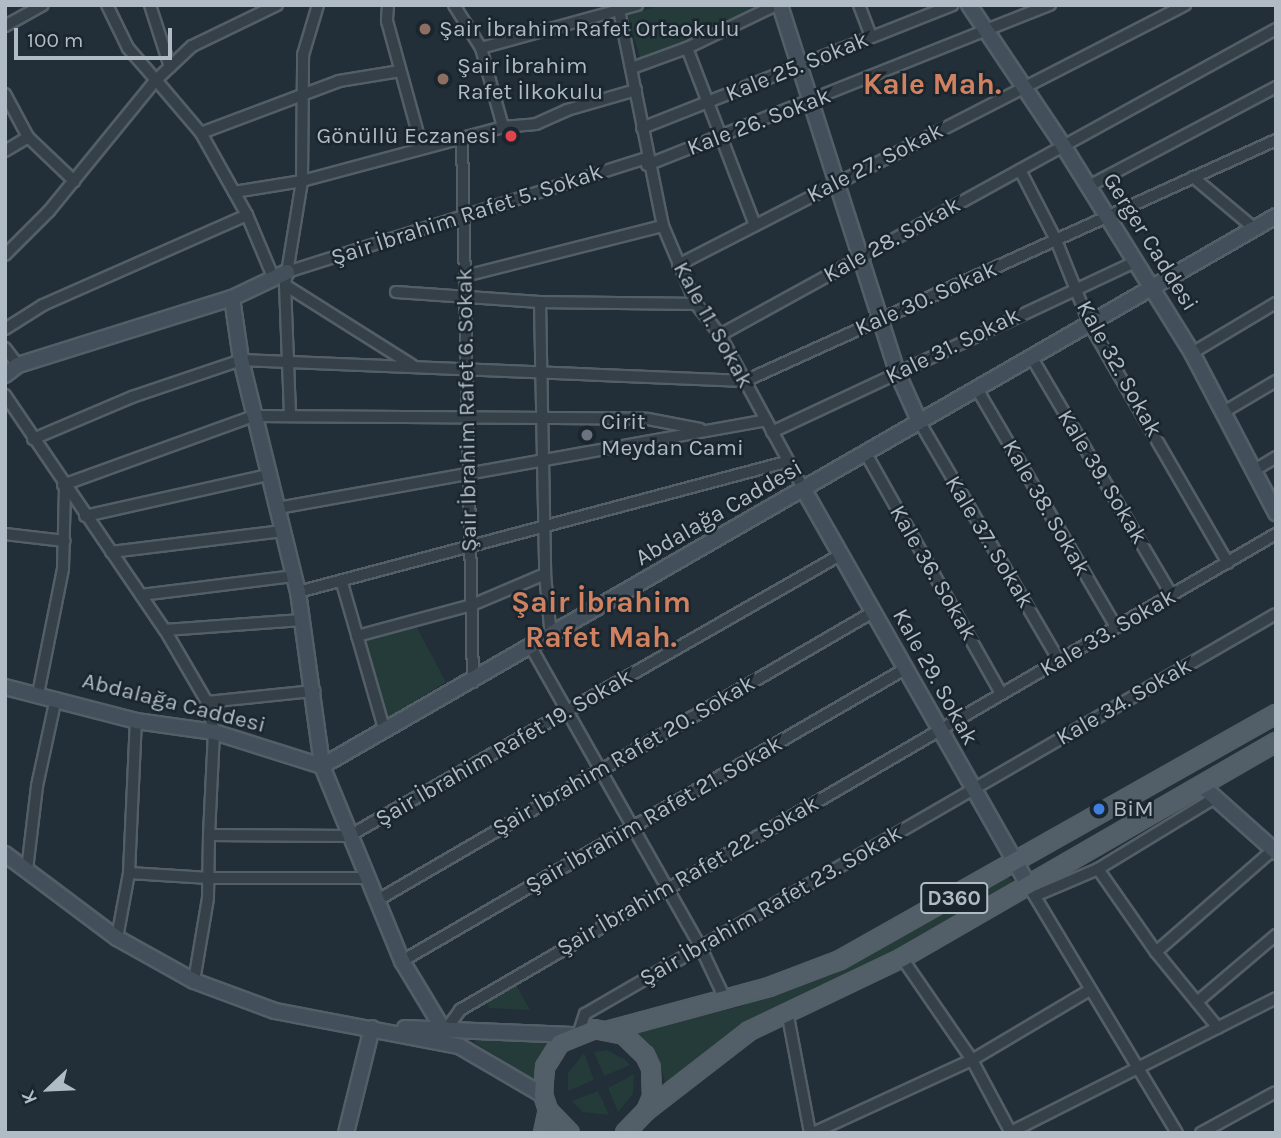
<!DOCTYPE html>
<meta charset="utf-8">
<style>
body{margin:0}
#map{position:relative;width:1281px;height:1138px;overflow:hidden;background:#222e38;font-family:Karla,sans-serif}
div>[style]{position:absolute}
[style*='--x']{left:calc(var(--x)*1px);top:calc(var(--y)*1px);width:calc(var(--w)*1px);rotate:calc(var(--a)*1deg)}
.green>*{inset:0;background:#243b39}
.roads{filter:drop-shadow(2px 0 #535e66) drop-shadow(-2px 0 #535e66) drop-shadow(0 2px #535e66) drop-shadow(0 -2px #535e66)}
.street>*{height:10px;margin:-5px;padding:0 5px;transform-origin:5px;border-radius:5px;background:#354048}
.secondary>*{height:14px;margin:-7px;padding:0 7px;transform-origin:7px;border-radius:7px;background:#434f5b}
.primary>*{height:16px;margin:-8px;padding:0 8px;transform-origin:8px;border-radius:8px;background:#535f68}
.dots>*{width:19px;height:19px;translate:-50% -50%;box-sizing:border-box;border:4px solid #1a252d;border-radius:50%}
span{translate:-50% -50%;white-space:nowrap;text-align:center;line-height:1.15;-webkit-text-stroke:5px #1a252d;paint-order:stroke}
.shield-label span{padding:2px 5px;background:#1a252d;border:2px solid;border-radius:5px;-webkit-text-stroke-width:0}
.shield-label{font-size:21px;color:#b0bbc5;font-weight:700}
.poi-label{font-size:23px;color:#b0bbc5}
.left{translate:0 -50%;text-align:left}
.right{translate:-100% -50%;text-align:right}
.street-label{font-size:23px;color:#b0bbc5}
.district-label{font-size:30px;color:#cf8160;font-weight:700}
.frame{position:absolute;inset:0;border:7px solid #b0bbc5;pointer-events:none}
.north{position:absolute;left:14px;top:1054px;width:70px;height:70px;-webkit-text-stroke:5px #1a252d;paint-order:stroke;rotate:247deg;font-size:19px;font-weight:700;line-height:28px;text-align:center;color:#b0bbc5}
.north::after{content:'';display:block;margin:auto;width:24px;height:32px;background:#b0bbc5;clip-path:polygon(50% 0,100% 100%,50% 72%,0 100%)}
.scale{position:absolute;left:14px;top:28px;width:158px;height:32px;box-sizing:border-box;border:4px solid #b0bbc5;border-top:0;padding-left:9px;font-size:21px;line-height:24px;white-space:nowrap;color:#b0bbc5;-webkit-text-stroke:5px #1a252d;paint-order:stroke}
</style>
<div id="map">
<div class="green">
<i style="clip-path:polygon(662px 5px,768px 5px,686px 45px,640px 58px,628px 15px)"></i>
<i style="clip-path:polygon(416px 626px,446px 682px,388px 717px,363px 640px)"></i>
<i style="clip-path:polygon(1007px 877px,1013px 880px,1006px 888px,666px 1086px,659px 1060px,635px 1031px,739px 1007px,788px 989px,857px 960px)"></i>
<i style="clip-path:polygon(516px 985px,530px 1010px,489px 1008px,486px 1002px)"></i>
<i style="clip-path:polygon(555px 1037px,537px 1082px,475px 1043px,475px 1039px)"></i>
<i style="clip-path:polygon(607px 1050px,624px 1059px,630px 1065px,604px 1076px,594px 1052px)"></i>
<i style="clip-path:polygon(584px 1053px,594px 1080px,568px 1091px,568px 1073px)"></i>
<i style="clip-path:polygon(634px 1074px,633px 1094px,618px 1112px,608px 1088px)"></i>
<i style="clip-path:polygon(598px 1091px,609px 1115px,583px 1112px,572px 1101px)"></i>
</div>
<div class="roads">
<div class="street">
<i style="--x:150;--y:5;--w:65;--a:72.1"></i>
<i style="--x:277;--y:5;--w:94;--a:154.2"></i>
<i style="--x:192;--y:46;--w:50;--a:136.6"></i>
<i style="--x:156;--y:80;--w:70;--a:49.7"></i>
<i style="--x:201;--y:133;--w:147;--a:-20.6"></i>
<i style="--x:339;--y:81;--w:62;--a:-9.3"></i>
<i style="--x:388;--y:5;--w:16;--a:94"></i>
<i style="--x:387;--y:21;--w:132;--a:74.6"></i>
<i style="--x:454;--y:5;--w:51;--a:57.9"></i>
<i style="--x:481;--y:48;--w:82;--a:74.4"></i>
<i style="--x:618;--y:5;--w:226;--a:78.5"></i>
<i style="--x:663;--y:226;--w:85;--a:67.1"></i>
<i style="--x:696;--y:304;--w:39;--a:52"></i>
<i style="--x:720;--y:335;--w:176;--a:61.5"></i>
<i style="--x:859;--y:5;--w:34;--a:69"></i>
<i style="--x:5;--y:26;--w:43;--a:-28.9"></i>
<i style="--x:481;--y:48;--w:162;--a:-15.4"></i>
<i style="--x:687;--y:48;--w:190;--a:69"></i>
<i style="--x:632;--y:68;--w:59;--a:-20"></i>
<i style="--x:687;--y:48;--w:99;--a:-25.8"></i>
<i style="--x:5;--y:94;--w:49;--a:61.9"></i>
<i style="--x:28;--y:137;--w:64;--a:43.7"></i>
<i style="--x:642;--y:128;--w:334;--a:-21.6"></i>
<i style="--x:201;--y:133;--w:94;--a:60.7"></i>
<i style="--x:247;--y:215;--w:67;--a:67.2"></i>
<i style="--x:462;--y:138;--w:544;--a:88.84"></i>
<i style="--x:5;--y:151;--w:27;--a:-31"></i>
<i style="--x:647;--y:165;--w:434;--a:-21.7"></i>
<i style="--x:1020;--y:170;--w:79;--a:62.8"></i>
<i style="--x:1056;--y:240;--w:92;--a:68.2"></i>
<i style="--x:1090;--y:325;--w:275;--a:59.9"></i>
<i style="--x:1193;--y:177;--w:80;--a:39.9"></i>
<i style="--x:1089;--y:186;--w:212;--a:-27.9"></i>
<i style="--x:234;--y:192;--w:69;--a:-9.2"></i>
<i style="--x:302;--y:181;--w:208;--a:-15"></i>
<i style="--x:503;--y:127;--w:33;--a:-5"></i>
<i style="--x:536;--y:124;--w:34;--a:-24"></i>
<i style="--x:567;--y:110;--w:72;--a:-16.2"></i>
<i style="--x:5;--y:255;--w:62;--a:-45"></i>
<i style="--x:49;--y:211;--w:169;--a:-50.8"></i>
<i style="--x:156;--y:80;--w:43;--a:-131.2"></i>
<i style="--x:128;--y:48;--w:48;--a:-116"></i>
<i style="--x:678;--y:265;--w:570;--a:-27.15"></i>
<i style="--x:287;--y:272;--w:377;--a:-17.6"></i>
<i style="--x:465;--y:276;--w:204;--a:-14.2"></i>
<i style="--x:285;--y:285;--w:150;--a:32.2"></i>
<i style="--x:396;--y:292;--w:144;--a:4"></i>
<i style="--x:540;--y:302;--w:156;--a:0.7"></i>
<i style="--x:540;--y:302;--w:272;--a:88.9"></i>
<i style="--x:545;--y:574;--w:63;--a:84.6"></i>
<i style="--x:5;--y:329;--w:45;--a:-32.3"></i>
<i style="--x:43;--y:305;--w:223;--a:-23.8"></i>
<i style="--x:720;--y:335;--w:635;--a:-28.83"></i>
<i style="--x:5;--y:348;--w:21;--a:53"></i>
<i style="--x:1192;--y:353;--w:98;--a:-30.8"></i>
<i style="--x:1032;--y:358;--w:276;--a:59.5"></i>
<i style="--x:977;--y:389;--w:276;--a:59.7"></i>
<i style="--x:5;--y:395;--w:284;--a:55.8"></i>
<i style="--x:165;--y:630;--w:83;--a:59.7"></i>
<i style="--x:207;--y:702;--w:31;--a:77"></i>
<i style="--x:214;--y:732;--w:103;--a:92.8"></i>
<i style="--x:1222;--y:413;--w:63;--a:-30.7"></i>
<i style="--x:290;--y:414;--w:129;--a:-92.2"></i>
<i style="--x:285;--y:285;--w:105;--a:-80.7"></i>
<i style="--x:302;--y:181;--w:126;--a:-89.5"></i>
<i style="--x:303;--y:55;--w:52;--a:-73.3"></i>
<i style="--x:919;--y:421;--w:279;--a:59.7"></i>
<i style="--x:772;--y:432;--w:401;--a:-25.1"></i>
<i style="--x:33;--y:439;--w:108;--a:-23"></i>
<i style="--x:132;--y:397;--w:115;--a:-18.7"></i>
<i style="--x:241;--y:360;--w:504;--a:2.39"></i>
<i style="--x:745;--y:381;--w:583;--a:-24.41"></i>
<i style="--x:865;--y:452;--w:277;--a:60.6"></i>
<i style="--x:1253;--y:471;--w:27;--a:-31"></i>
<i style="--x:63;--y:485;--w:203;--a:-19.9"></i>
<i style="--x:254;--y:416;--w:394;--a:0.4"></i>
<i style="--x:648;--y:419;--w:53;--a:10.9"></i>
<i style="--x:278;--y:508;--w:495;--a:-10.2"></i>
<i style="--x:85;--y:516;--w:188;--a:-12.6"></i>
<i style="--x:5;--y:534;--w:60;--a:6.7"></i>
<i style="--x:111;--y:552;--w:173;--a:-7"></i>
<i style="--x:342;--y:583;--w:155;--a:73.9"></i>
<i style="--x:298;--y:592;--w:505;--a:-14.92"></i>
<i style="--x:141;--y:595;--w:153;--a:-7.1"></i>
<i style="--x:165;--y:630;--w:137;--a:-4.2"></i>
<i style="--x:357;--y:636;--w:119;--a:-15.1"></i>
<i style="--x:472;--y:605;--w:79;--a:-23"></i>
<i style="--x:532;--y:649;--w:341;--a:60.5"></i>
<i style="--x:700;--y:946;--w:59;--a:64.7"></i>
<i style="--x:38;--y:694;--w:127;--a:-78.7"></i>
<i style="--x:63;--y:569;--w:81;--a:-88.6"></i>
<i style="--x:207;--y:702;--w:108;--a:-5.9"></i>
<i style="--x:1098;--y:869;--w:101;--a:55.1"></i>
<i style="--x:1156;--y:952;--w:98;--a:50.8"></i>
<i style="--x:27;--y:870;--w:85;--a:-83.2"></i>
<i style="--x:37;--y:786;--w:90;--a:-77.8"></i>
<i style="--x:129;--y:873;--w:80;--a:3.6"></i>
<i style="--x:209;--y:878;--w:156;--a:0"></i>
<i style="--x:1028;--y:885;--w:289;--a:59"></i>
<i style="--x:1035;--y:896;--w:69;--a:-23.2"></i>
<i style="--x:1098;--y:869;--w:137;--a:-31.3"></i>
<i style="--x:376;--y:901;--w:575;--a:-30.18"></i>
<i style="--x:117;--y:938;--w:66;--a:-79.5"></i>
<i style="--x:129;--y:873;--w:152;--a:-87.4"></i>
<i style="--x:1156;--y:952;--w:155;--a:-41.1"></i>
<i style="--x:902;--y:958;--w:124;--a:55.5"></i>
<i style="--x:972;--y:1060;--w:83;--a:61.9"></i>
<i style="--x:402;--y:961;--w:582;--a:-30.14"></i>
<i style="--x:194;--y:981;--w:84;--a:-80.4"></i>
<i style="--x:208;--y:898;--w:63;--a:-89.1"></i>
<i style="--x:209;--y:835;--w:140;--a:0.4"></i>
<i style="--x:349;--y:836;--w:566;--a:-29.78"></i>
<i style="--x:1197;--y:1002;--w:104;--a:-40.3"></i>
<i style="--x:787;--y:1011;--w:124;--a:79.3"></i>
<i style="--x:445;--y:1031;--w:26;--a:-54"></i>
<i style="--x:460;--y:1010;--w:945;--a:-30.26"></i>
<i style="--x:579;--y:1032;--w:19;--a:-72"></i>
<i style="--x:585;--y:1014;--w:798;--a:-30.07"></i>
<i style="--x:813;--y:1133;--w:175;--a:-24.7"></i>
<i style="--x:972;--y:1060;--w:137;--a:-30.7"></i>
<i style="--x:1009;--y:1133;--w:299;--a:-26.8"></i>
<i style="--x:1201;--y:1133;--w:85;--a:-28.7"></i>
</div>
<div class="secondary">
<i style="--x:780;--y:5;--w:387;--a:72.3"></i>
<i style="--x:898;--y:374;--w:51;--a:65.9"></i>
<i style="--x:969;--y:5;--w:171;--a:56.2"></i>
<i style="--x:1064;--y:147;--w:243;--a:58.1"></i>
<i style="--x:1192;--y:353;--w:181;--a:62.3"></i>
<i style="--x:232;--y:298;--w:63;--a:81.7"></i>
<i style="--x:241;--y:360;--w:239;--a:76.2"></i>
<i style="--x:298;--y:592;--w:176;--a:82.1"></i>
<i style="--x:322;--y:766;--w:211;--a:67.7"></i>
<i style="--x:402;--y:961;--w:79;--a:58.9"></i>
<i style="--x:5;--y:375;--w:16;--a:-38"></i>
<i style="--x:18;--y:365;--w:224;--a:-17.4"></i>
<i style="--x:232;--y:298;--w:61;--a:-25.3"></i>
<i style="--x:804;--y:490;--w:454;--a:60.4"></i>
<i style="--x:5;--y:687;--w:135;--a:14.5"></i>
<i style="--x:136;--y:721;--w:79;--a:8"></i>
<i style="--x:214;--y:732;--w:113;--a:17.5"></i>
<i style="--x:322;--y:766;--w:1101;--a:-29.96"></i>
<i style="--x:1201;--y:785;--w:101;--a:41.8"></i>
<i style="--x:5;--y:854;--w:140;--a:36.9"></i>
<i style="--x:117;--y:938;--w:88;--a:29.2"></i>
<i style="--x:194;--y:981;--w:86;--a:20.3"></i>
<i style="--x:275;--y:1011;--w:187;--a:10.8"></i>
<i style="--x:459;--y:1046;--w:97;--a:30.3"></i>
<i style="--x:405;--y:1028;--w:167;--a:2.4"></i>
<i style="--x:346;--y:1133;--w:108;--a:-76.1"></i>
</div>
<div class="primary">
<i style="--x:610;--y:1030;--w:165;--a:-15.1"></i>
<i style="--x:769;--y:987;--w:76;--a:-20.8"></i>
<i style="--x:840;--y:960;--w:501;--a:-29.43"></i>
<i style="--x:646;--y:1111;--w:130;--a:-37.8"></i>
<i style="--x:749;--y:1031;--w:170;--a:-25.5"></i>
<i style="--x:902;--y:958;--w:432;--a:-30"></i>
<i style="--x:543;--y:1133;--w:24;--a:-78"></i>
<i style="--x:570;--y:1133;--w:32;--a:-134"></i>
<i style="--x:548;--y:1110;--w:16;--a:-108"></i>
<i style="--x:543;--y:1095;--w:28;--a:-86"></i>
<i style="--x:545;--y:1067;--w:28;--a:-58"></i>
<i style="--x:560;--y:1043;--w:37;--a:-22"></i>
<i style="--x:594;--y:1029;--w:31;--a:11"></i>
<i style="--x:624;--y:1035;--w:29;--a:44"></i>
<i style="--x:645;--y:1055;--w:14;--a:65"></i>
<i style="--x:651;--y:1068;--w:29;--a:88"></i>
<i style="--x:652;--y:1097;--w:15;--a:113"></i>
<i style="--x:646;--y:1111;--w:30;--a:134"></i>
</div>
</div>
<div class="dots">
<i style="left:425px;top:29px;background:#8d6e63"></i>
<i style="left:443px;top:79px;background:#8d6e63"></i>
<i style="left:511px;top:136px;background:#e0444e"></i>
<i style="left:587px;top:435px;background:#6b7280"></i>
<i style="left:1099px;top:809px;background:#3f7fe0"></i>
</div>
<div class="shield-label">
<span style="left:954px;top:898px">D360</span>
</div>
<div class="poi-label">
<span class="left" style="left:439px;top:29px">Şair İbrahim Rafet Ortaokulu</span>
<span class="left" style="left:457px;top:79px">Şair İbrahim<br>Rafet İlkokulu</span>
<span class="right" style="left:497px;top:136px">Gönüllü Eczanesi</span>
<span class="left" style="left:601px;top:435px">Cirit<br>Meydan Cami</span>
<span class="left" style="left:1113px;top:809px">BiM</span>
</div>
<div class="street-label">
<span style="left:797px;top:67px;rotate:-22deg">Kale 25. Sokak</span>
<span style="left:759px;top:122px;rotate:-21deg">Kale 26. Sokak</span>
<span style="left:875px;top:163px;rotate:-27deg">Kale 27. Sokak</span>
<span style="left:467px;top:215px;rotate:-18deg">Şair İbrahim Rafet 5. Sokak</span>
<span style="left:892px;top:240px;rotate:-29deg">Kale 28. Sokak</span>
<span style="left:1150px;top:242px;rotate:58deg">Gerger Caddesi</span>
<span style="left:926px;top:299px;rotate:-24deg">Kale 30. Sokak</span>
<span style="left:713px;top:325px;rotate:61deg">Kale 11. Sokak</span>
<span style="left:953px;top:346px;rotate:-26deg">Kale 31. Sokak</span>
<span style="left:1119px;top:369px;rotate:61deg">Kale 32. Sokak</span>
<span style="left:467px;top:410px;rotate:-91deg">Şair İbrahim Rafet 6. Sokak</span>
<span style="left:1102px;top:477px;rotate:59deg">Kale 39. Sokak</span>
<span style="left:1046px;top:508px;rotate:60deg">Kale 38. Sokak</span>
<span style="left:719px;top:513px;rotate:-30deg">Abdalağa Caddesi</span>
<span style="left:989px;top:542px;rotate:59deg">Kale 37. Sokak</span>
<span style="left:933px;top:573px;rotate:60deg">Kale 36. Sokak</span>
<span style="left:1108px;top:633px;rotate:-30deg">Kale 33. Sokak</span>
<span style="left:935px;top:677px;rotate:61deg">Kale 29. Sokak</span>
<span style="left:1124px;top:702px;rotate:-30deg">Kale 34. Sokak</span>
<span style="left:174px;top:703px;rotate:14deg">Abdalağa Caddesi</span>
<span style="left:504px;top:748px;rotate:-30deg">Şair İbrahim Rafet 19. Sokak</span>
<span style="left:624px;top:756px;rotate:-30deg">Şair İbrahim Rafet 20. Sokak</span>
<span style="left:654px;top:815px;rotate:-30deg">Şair İbrahim Rafet 21. Sokak</span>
<span style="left:688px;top:876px;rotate:-30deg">Şair İbrahim Rafet 22. Sokak</span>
<span style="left:771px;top:906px;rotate:-30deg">Şair İbrahim Rafet 23. Sokak</span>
</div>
<div class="district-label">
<span style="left:932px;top:84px">Kale Mah.</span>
<span style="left:601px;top:619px">Şair İbrahim<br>Rafet Mah.</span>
</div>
<div class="frame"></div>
<div class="north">K</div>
<div class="scale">100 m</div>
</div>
